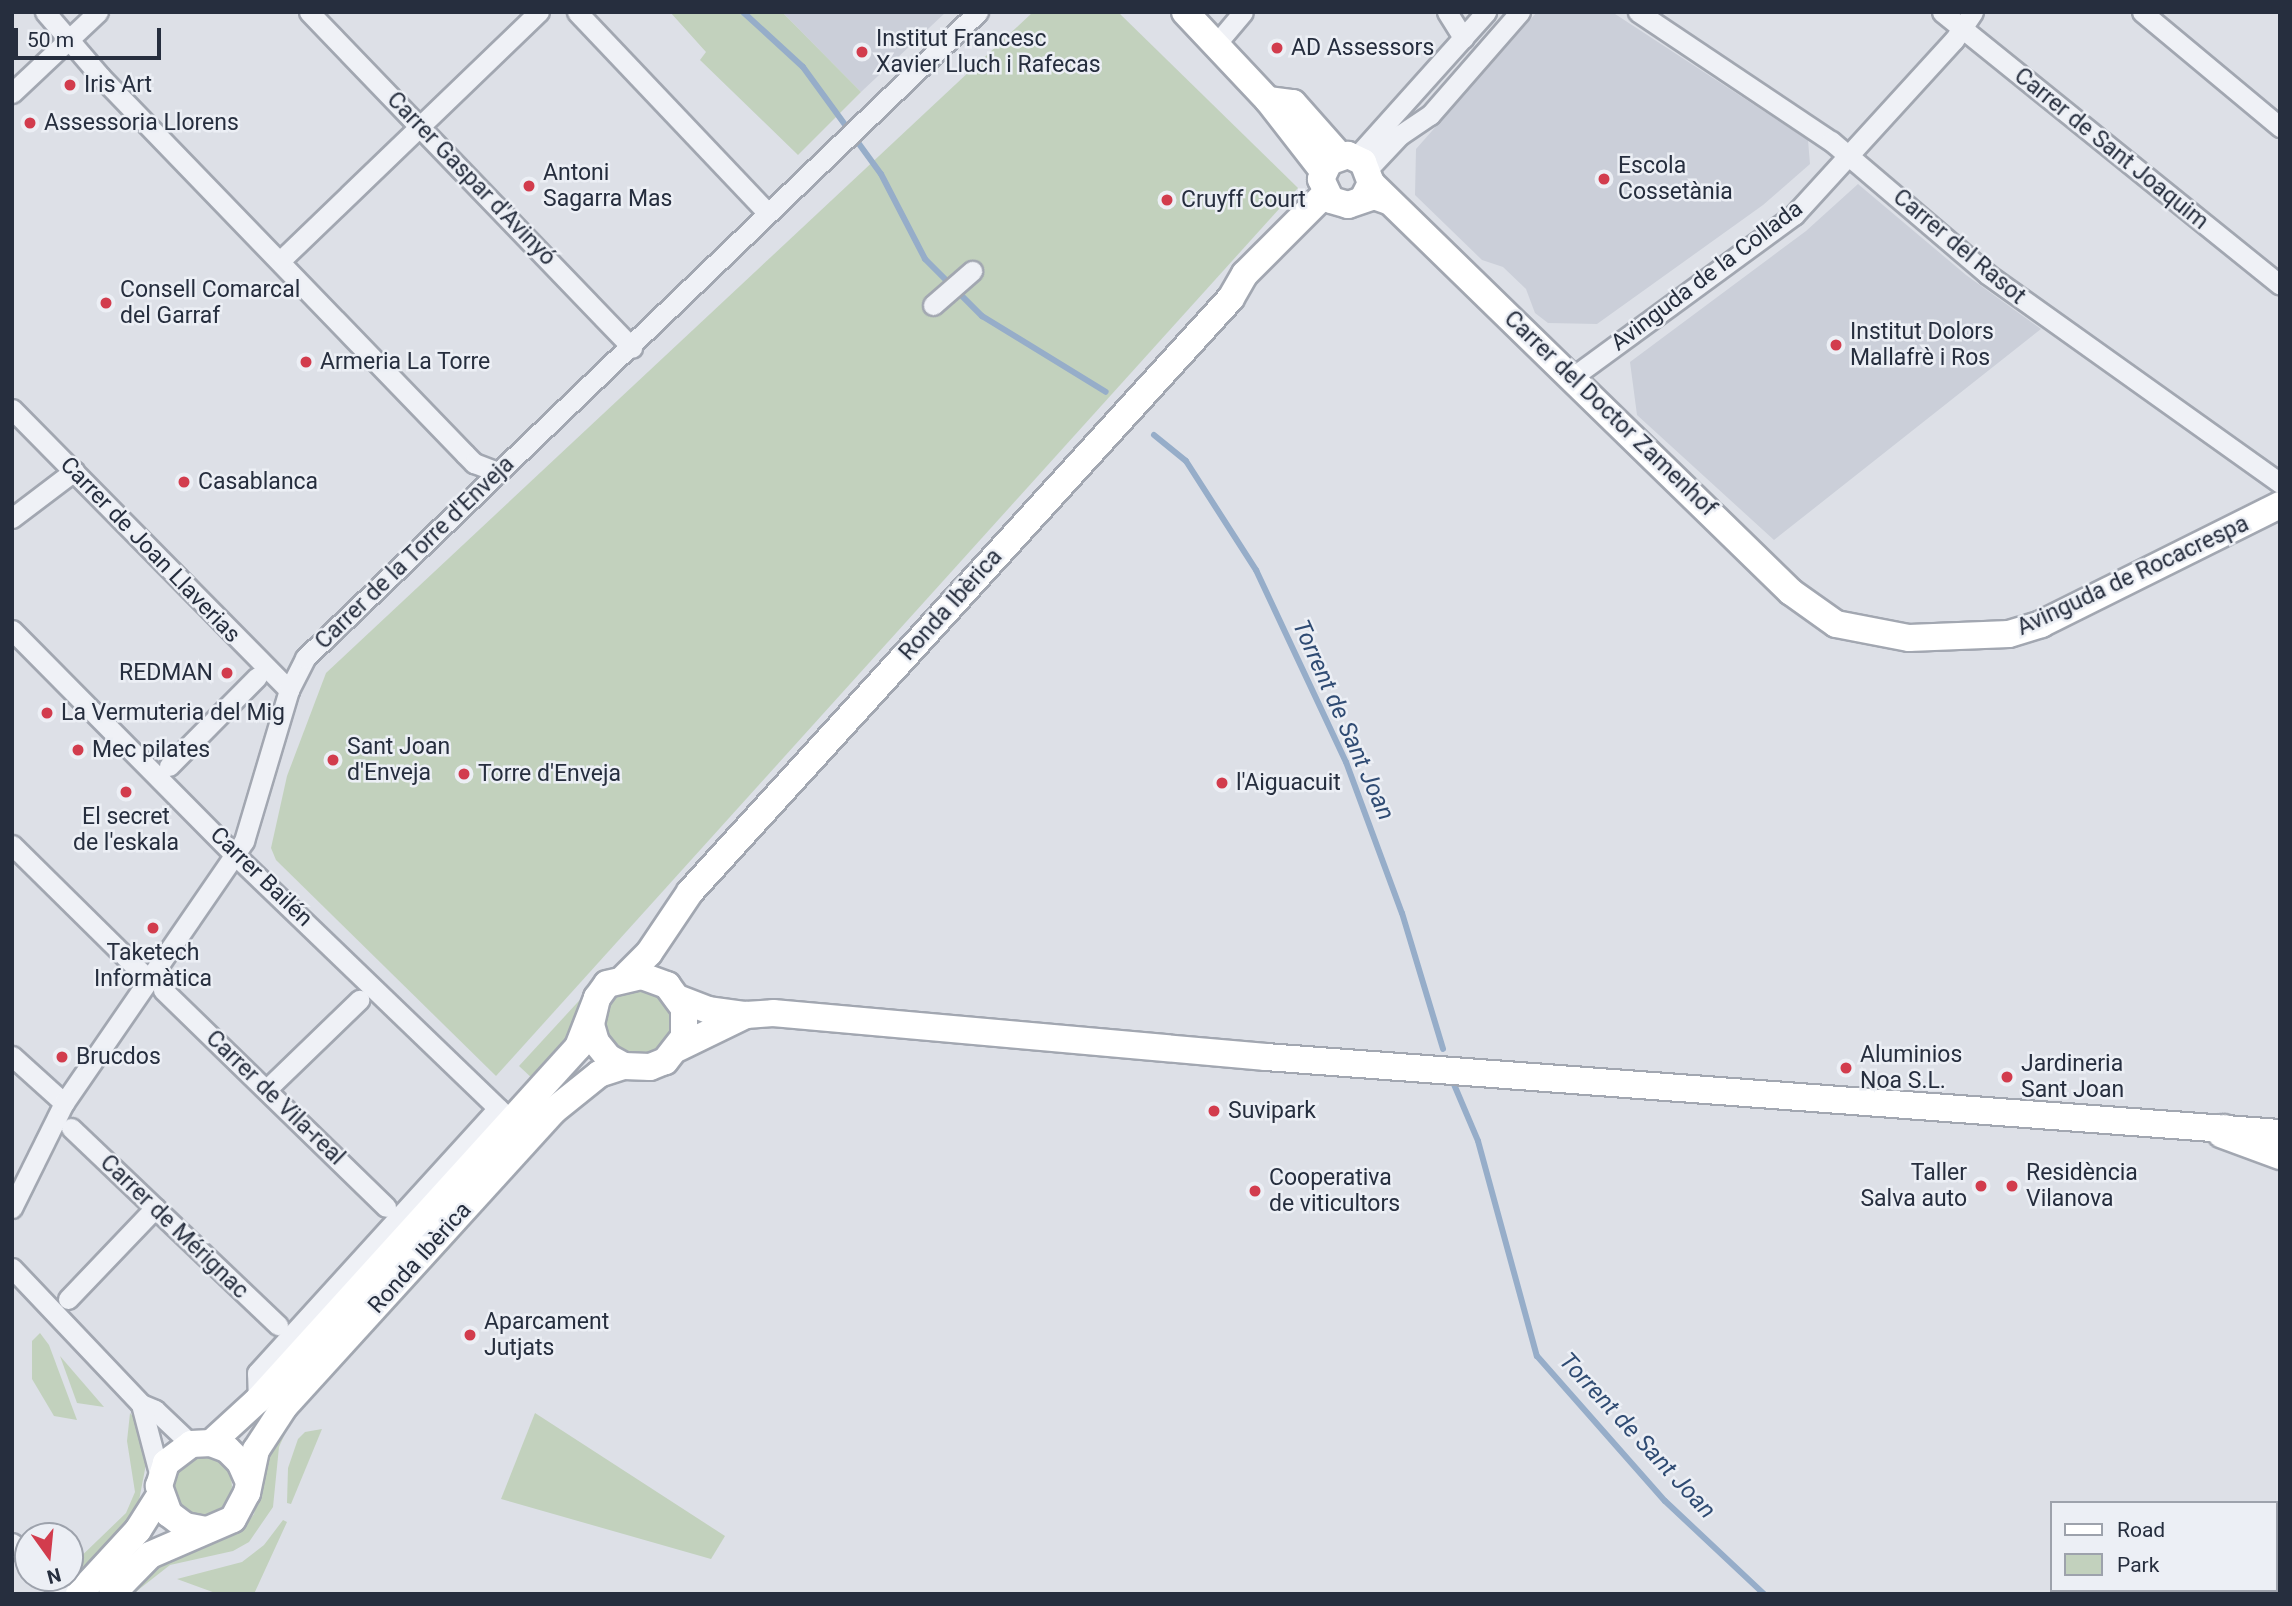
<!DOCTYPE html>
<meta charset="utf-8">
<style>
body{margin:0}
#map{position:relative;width:2292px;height:1606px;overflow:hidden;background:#dde0e7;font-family:Roboto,sans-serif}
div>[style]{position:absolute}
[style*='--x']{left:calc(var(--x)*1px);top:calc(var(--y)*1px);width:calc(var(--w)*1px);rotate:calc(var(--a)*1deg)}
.built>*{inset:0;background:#cbcfd9}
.green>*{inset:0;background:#c2d1bd}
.round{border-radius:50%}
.stream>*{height:6px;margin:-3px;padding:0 3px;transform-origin:3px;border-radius:3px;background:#96adc9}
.roads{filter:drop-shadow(2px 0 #a2a7b1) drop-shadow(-2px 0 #a2a7b1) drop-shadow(0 2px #a2a7b1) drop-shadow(0 -2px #a2a7b1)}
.street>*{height:19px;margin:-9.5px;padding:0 9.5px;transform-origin:9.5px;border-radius:9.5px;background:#eff1f6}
.secondary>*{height:26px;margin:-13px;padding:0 13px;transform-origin:13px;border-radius:13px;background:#fff}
.highway>*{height:33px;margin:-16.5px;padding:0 16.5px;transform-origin:16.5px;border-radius:16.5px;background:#fff}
.dots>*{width:19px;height:19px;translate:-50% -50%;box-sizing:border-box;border:4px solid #eceff5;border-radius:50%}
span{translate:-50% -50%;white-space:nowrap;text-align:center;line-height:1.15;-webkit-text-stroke:5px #eceff5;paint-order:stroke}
.poi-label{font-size:23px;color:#262e3e}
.left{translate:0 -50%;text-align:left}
.right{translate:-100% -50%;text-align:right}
.street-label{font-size:23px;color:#262e3e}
.water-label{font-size:24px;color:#2f4b73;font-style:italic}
.frame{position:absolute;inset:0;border:14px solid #262e3e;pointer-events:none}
.legend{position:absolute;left:2050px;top:1501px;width:228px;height:91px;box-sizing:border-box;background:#eceff5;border:2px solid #9da2ac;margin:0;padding:9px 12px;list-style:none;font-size:21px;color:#262e3e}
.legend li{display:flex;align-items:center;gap:14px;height:35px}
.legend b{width:35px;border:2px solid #9da2ac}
.north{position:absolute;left:14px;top:1522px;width:70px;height:70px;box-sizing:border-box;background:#eceff5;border:2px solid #9da2ac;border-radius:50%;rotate:165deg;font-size:19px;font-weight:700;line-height:28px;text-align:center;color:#262e3e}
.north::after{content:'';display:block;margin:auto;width:24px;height:32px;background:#d23c4d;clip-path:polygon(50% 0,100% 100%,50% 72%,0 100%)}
.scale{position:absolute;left:14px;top:28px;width:147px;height:32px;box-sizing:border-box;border:4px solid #262e3e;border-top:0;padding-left:9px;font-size:21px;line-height:24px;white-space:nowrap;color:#262e3e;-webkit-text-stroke:5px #eceff5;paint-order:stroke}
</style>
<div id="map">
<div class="built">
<i style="clip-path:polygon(782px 12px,946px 12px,861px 92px)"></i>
<i style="clip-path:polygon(1537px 12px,1612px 12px,1808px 140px,1810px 164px,1763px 205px,1597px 324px,1548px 323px,1535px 313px,1526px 289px,1503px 267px,1482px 260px,1415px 195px,1416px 149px)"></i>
<i style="clip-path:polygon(1858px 184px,1966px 275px,2041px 329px,1774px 540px,1637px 415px,1630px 362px,1806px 231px)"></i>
</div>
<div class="green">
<i style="clip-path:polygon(670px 12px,782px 12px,861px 92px,798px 155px,700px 60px,706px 52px)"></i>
<i style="clip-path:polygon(1033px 12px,1118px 12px,1298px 188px,496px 1076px,276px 860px,271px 848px,287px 776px,326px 673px)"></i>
<i class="round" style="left:605px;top:988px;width:68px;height:68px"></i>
<i style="clip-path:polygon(588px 991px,569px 1042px,534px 1080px,519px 1066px)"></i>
<i style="clip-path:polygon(550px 1127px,554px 1131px,449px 1249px,320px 1390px,316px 1387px)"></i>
<i style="clip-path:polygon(40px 1333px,49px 1345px,77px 1420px,54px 1416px,32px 1379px,32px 1341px)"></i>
<i style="clip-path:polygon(60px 1356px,104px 1407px,77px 1403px)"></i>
<i style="clip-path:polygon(130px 1413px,139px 1423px,147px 1459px,136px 1516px,91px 1567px,70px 1572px,70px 1567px,126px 1513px,135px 1492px,127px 1441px)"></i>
<i style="clip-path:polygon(535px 1413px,725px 1536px,711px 1559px,501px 1499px)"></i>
<i style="clip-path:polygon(283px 1423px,288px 1427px,279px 1447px,273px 1507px,249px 1542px,233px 1551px,170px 1565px,133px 1594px,124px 1594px,154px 1562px,241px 1531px,254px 1514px,263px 1463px)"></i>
<i style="clip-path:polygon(322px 1429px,291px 1504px,287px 1503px,288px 1468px,298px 1439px,305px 1432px)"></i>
<i class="round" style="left:174px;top:1457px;width:58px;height:58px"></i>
<i style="clip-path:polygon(283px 1520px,287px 1522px,254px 1594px,218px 1594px,177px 1579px,242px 1562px,264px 1545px)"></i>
</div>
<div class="stream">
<i style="--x:743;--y:12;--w:81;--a:42.5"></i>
<i style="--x:803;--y:67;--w:132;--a:53.9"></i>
<i style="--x:881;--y:174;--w:96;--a:62.6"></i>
<i style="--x:925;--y:259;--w:81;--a:45"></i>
<i style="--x:982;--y:316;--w:145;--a:31.5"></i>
<i style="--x:1154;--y:435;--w:41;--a:39.1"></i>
<i style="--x:1186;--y:461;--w:130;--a:57.3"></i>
<i style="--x:1256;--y:570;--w:212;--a:64.9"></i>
<i style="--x:1346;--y:762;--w:161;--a:69.7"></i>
<i style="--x:1402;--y:913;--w:142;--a:73.2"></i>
<i style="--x:1453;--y:1082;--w:64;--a:67"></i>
<i style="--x:1478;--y:1141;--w:223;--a:74.7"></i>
<i style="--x:1537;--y:1356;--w:193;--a:48.6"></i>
<i style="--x:1665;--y:1501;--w:136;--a:43.2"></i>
</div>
<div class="roads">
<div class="street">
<i style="--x:45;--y:12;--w:84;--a:49.3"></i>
<i style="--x:100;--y:76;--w:525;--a:46"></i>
<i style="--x:465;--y:454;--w:13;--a:45"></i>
<i style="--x:474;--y:463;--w:26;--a:21"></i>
<i style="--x:309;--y:12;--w:466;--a:46.1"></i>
<i style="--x:577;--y:12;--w:274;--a:46.5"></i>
<i style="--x:1447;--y:12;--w:31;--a:58"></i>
<i style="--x:1638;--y:12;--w:232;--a:33.8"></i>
<i style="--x:1831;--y:141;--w:205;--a:40.4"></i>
<i style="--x:1987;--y:274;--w:360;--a:35.5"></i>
<i style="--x:1942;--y:12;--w:434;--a:38.9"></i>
<i style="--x:2142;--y:12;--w:180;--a:39.8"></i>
<i style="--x:1217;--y:43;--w:40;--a:-50"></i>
<i style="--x:12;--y:93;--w:118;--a:-43.3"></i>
<i style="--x:1356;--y:157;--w:195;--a:-48.1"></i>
<i style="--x:1368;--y:169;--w:47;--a:-46.7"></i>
<i style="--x:1400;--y:135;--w:36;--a:-34"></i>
<i style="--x:1430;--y:115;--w:137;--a:-48.9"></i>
<i style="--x:281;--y:260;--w:358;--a:-43.9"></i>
<i style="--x:933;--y:305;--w:52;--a:-41.1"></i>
<i style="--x:1574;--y:376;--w:273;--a:-36.2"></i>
<i style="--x:1794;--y:215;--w:237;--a:-47.6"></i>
<i style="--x:1954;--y:40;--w:34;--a:-56"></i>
<i style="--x:12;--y:409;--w:395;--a:45.4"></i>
<i style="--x:12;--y:518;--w:78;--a:-37.2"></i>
<i style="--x:12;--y:630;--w:317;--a:45.3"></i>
<i style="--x:235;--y:855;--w:385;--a:43.9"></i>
<i style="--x:169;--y:766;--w:125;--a:-45.3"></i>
<i style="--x:12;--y:845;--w:192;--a:44.6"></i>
<i style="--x:163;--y:990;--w:311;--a:44.2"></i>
<i style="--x:12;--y:1056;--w:70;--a:42.1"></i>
<i style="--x:268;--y:1088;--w:127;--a:-44"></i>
<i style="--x:71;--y:1128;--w:286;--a:43.6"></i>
<i style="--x:12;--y:1208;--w:117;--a:-63.7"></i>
<i style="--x:64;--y:1103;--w:318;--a:-55.5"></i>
<i style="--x:244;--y:841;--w:158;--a:-73.4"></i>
<i style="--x:289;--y:690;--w:36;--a:-63"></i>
<i style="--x:305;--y:658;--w:933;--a:-43.83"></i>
<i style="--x:12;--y:1268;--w:187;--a:46.5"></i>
<i style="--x:141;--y:1404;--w:15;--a:23"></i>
<i style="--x:155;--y:1410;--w:50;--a:43.4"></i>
<i style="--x:68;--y:1299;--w:126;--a:-46.3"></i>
<i style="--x:258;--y:1400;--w:27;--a:-92"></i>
<i style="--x:257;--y:1373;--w:358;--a:-47.7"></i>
<i style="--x:141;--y:1404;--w:75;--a:75.4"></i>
<i style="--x:12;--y:1543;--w:22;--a:43"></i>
<i style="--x:48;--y:1578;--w:23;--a:45"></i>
</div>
<div class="secondary">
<i style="--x:1185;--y:12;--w:121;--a:46.7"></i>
<i style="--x:1268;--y:100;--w:90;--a:52.2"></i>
<i style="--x:1268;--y:100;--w:25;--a:7"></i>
<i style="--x:1293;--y:103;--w:71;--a:48.4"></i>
<i style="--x:1371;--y:183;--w:586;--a:44.24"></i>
<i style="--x:1791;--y:592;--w:55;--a:35.4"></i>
<i style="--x:1836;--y:624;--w:74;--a:10.9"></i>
<i style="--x:1909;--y:638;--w:100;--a:-2.3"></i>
<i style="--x:2009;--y:634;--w:34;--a:-17"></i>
<i style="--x:2041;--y:624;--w:267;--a:-26.5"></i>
<i style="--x:1364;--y:197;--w:16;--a:-63"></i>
<i style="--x:1371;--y:183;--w:22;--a:-111"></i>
<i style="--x:1363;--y:162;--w:17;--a:-155"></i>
<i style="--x:1348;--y:155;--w:20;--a:160"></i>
<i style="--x:1329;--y:162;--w:19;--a:115"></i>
<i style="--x:1321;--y:179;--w:23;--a:65"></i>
<i style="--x:1331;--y:200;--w:18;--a:16"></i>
<i style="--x:1348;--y:205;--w:28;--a:-19"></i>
<i style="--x:1374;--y:196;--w:15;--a:20"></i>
<i style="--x:625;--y:977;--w:34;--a:-45"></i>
<i style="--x:649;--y:953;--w:73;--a:-56.1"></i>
<i style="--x:690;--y:892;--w:803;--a:-47.67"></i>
<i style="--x:1231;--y:298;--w:28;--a:-60"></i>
<i style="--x:1245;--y:274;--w:113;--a:-45"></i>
<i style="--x:677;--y:998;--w:34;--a:21"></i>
<i style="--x:709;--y:1010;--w:37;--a:8"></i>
<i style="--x:746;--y:1015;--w:27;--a:-4"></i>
<i style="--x:773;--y:1013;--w:495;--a:5.1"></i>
<i style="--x:1266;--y:1057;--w:1017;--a:4.29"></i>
<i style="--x:678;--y:1048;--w:76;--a:-25.9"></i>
<i style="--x:211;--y:1443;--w:64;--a:-42.5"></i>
<i style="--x:258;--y:1400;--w:476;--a:-47.8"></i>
<i style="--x:578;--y:1047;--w:53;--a:-68.8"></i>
<i style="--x:597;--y:998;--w:17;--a:-54"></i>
<i style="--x:607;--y:984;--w:36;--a:-13"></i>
<i style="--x:642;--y:976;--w:27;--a:20"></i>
<i style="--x:667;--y:985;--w:29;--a:54"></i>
<i style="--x:684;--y:1008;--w:29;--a:90"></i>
<i style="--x:684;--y:1037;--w:31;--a:128"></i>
<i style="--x:665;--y:1061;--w:16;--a:158"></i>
<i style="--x:650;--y:1067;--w:26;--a:-178"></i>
<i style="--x:624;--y:1066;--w:18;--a:-151"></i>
<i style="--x:608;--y:1057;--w:19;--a:-129"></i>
<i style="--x:596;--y:1042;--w:19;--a:-106"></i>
<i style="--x:591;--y:1024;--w:27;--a:-77"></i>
<i style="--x:206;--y:1530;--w:21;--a:-169"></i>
<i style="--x:185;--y:1526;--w:20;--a:-143"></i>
<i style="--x:169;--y:1514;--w:30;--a:-110"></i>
<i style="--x:159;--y:1486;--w:24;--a:-73"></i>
<i style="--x:166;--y:1463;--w:31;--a:-37"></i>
<i style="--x:191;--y:1444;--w:20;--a:-3"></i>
<i style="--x:211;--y:1443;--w:17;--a:21"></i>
<i style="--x:227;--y:1449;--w:18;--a:45"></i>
<i style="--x:240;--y:1462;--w:17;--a:66"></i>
<i style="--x:79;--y:1594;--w:87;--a:-47.3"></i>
<i style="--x:138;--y:1530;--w:41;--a:-57.8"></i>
<i style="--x:112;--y:1594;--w:54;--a:-45.7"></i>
<i style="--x:150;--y:1555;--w:90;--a:-23.4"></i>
<i style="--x:233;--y:1519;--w:30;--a:-62"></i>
<i style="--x:247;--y:1493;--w:44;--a:-78.2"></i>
<i style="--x:256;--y:1450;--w:51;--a:-56.9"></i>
<i style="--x:284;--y:1407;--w:400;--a:-47.7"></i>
<i style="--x:553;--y:1111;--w:59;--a:-38.8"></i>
<i style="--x:599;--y:1074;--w:26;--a:-18"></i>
</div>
<div class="highway">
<i style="--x:2223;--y:1131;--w:61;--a:20.2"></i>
</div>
</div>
<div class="dots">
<i style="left:1277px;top:48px;background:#d23c4d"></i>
<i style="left:862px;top:52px;background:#d23c4d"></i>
<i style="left:70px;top:85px;background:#d23c4d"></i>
<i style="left:30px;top:123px;background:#d23c4d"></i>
<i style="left:1604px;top:179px;background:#d23c4d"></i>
<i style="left:529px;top:186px;background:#d23c4d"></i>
<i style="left:1167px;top:200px;background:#d23c4d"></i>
<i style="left:106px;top:303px;background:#d23c4d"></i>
<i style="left:1836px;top:345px;background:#d23c4d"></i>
<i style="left:306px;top:362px;background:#d23c4d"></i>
<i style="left:184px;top:482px;background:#d23c4d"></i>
<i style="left:227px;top:673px;background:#d23c4d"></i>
<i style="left:47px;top:713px;background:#d23c4d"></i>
<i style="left:78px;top:750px;background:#d23c4d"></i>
<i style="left:333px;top:760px;background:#d23c4d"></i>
<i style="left:464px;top:774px;background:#d23c4d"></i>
<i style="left:1222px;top:783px;background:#d23c4d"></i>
<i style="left:126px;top:792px;background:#d23c4d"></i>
<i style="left:153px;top:928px;background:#d23c4d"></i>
<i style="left:62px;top:1057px;background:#d23c4d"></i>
<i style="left:1846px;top:1068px;background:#d23c4d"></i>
<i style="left:2007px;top:1077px;background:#d23c4d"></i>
<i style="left:1214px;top:1111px;background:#d23c4d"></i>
<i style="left:1981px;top:1186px;background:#d23c4d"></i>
<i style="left:2012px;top:1186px;background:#d23c4d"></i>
<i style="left:1255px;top:1191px;background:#d23c4d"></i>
<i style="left:470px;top:1335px;background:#d23c4d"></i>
</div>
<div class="poi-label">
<span class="left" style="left:876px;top:52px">Institut Francesc<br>Xavier Lluch i Rafecas</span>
<span class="left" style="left:1291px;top:48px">AD Assessors</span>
<span class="left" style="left:84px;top:85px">Iris Art</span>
<span class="left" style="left:44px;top:123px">Assessoria Llorens</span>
<span class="left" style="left:1618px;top:179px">Escola<br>Cossetània</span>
<span class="left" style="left:543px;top:186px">Antoni<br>Sagarra Mas</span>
<span class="left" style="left:1181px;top:200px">Cruyff Court</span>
<span class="left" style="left:120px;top:303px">Consell Comarcal<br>del Garraf</span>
<span class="left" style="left:1850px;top:345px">Institut Dolors<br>Mallafrè i Ros</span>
<span class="left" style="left:320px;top:362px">Armeria La Torre</span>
<span class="left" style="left:198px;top:482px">Casablanca</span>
<span class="right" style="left:213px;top:673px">REDMAN</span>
<span class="left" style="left:61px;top:713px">La Vermuteria del Mig</span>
<span class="left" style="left:347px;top:760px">Sant Joan<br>d'Enveja</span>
<span class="left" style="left:92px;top:750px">Mec pilates</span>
<span class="left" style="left:478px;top:774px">Torre d'Enveja</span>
<span class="left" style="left:1236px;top:783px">l'Aiguacuit</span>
<span style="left:126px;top:830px">El secret<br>de l'eskala</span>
<span style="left:153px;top:966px">Taketech<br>Informàtica</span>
<span class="left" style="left:1860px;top:1068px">Aluminios<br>Noa S.L.</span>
<span class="left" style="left:76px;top:1057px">Brucdos</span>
<span class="left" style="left:2021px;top:1077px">Jardineria<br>Sant Joan</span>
<span class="left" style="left:1228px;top:1111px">Suvipark</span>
<span class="right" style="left:1967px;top:1186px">Taller<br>Salva auto</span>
<span class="left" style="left:2026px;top:1186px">Residència<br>Vilanova</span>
<span class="left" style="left:1269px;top:1191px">Cooperativa<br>de viticultors</span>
<span class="left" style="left:484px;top:1335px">Aparcament<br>Jutjats</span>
</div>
<div class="street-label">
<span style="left:2111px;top:149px;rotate:39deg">Carrer de Sant Joaquim</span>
<span style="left:471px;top:179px;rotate:46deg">Carrer Gaspar d'Avinyó</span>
<span style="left:1959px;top:247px;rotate:40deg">Carrer del Rasot</span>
<span style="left:1707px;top:276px;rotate:-37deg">Avinguda de la Collada</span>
<span style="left:1610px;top:414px;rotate:44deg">Carrer del Doctor Zamenhof</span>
<span style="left:150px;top:550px;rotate:46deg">Carrer de Joan Llaverias</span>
<span style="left:415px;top:553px;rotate:-44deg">Carrer de la Torre d'Enveja</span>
<span style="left:2133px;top:576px;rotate:-25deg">Avinguda de Rocacrespa</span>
<span style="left:951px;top:605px;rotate:-48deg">Ronda Ibèrica</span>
<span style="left:261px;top:877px;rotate:44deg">Carrer Bailén</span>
<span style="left:275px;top:1098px;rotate:44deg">Carrer de Vila-real</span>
<span style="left:174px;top:1227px;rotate:44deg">Carrer de Mérignac</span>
<span style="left:420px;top:1258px;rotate:-48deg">Ronda Ibèrica</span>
</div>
<div class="water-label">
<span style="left:1343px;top:720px;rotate:66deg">Torrent de Sant Joan</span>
<span style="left:1637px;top:1436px;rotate:47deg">Torrent de Sant Joan</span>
</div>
<div class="frame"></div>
<ul class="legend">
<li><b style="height:9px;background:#fff"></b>Road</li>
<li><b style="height:19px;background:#c2d1bd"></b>Park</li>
</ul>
<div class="north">N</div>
<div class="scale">50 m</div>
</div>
